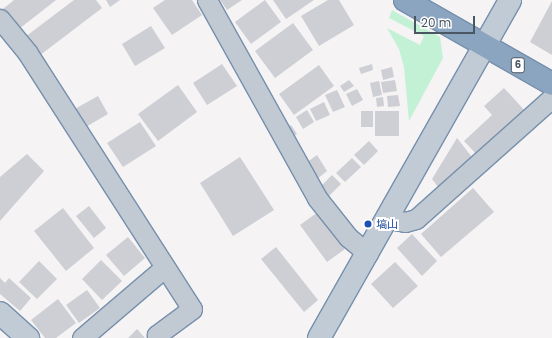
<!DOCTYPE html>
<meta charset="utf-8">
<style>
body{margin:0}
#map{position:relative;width:552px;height:338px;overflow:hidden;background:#f5f3f3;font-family:Poppins,"Noto Sans JP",sans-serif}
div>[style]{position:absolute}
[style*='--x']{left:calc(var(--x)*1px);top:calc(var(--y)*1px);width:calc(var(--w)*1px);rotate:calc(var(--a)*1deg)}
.green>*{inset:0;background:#c3f1d5}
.building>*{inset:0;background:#cdcfd5}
.roads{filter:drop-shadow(1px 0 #7690ad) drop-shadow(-1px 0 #7690ad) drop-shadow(0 1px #7690ad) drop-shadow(0 -1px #7690ad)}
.street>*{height:19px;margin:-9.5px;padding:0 9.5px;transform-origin:9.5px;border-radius:9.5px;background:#c1cad2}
.secondary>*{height:22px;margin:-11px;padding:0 11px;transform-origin:11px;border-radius:11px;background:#c1cbd6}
.highway>*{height:22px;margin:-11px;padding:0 11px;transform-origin:11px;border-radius:11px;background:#8ba5c1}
.dots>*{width:11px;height:11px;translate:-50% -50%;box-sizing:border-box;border:2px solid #fff;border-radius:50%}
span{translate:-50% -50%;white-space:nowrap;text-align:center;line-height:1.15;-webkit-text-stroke:4px #fff;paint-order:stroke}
.shield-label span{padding:1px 3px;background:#fff;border:1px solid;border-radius:3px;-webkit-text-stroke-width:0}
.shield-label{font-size:10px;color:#4a5661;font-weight:700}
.transit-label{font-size:11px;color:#164399}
.left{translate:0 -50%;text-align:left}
.scale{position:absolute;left:414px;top:16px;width:61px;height:18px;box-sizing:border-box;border:2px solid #4a5661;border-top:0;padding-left:5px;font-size:12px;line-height:14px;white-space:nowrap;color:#4a5661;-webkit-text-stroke:3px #fff;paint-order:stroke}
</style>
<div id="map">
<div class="green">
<i style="clip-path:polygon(392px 10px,440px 37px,443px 58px,409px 121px,404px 67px,399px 49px,387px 28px,420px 45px,424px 36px,389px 18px)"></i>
</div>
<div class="building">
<i style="clip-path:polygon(14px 0,56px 0,19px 29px,3px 9px)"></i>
<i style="clip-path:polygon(74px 0,96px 0,102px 8px,39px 56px,25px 37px)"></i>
<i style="clip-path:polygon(106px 0,120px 0,110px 7px)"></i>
<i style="clip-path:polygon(165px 0,192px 0,202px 15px,172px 35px,153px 8px)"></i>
<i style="clip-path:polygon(220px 0,242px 0,227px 10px)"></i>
<i style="clip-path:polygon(265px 0,281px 22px,251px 44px,235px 22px)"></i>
<i style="clip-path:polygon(273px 0,314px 0,286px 19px)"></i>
<i style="clip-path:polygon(328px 0,339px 0,354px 25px,319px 46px,301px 16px)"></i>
<i style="clip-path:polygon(552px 1px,552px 55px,530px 42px)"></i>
<i style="clip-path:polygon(293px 23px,313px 50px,275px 78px,255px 51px)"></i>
<i style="clip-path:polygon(151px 26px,165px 48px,135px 66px,122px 44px)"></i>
<i style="clip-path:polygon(222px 64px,237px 86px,207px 105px,193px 83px)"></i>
<i style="clip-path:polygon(372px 64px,373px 70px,361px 74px,359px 68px)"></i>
<i style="clip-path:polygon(319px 65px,334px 86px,294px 115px,279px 94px)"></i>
<i style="clip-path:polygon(392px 67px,394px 77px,383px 80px,381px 70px)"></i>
<i style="clip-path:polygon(349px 80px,354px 86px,344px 92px,340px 86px)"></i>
<i style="clip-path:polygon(395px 80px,397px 91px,383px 93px,381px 82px)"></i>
<i style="clip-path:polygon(379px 81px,382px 95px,373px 97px,370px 83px)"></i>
<i style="clip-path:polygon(178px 85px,197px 112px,158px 141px,138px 114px)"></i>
<i style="clip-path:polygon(504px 88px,526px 112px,478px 156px,464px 141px,492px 115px,484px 106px)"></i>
<i style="clip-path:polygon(357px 89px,363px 100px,352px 106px,346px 94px)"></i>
<i style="clip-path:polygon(337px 90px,345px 107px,333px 112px,325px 95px)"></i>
<i style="clip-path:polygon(398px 95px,400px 106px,388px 107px,387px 96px)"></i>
<i style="clip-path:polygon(98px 96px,108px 114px,84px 128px,73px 110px)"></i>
<i style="clip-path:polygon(383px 97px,384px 106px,377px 107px,376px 98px)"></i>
<i style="clip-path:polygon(324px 102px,330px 115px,316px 121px,310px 109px)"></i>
<i style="clip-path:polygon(307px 110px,314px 122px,303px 129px,296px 117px)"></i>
<i style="clip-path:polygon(361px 111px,373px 111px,373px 127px,361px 127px)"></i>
<i style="clip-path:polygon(375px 111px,399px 111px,399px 136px,375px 136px)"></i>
<i style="clip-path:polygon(140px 122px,156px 146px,123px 167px,107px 143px)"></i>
<i style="clip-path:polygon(291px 125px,297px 134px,289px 139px,283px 130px)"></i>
<i style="clip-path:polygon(457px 138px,475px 161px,441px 191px,432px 179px)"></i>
<i style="clip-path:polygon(369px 141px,378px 151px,364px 165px,354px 155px)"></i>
<i style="clip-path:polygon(27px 154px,44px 171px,0 221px,0 177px)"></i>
<i style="clip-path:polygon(317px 155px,327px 171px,317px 179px,306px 163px)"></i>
<i style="clip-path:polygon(240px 157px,274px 210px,233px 236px,200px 183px)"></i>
<i style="clip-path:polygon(352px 158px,361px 167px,345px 182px,336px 173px)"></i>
<i style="clip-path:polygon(332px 175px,341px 184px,327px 198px,318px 189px)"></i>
<i style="clip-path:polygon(473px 188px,494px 212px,441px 257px,421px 234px)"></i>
<i style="clip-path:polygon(89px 206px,106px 228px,94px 238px,76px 216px)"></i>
<i style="clip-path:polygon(63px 208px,94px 248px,66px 271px,34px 231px)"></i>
<i style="clip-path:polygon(318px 212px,345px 249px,327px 262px,300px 225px)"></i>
<i style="clip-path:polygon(412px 234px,437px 261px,422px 276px,397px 248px)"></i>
<i style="clip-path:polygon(128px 237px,145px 258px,124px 276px,106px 255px)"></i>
<i style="clip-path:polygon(276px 247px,318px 300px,304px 312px,261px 259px)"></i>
<i style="clip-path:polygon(101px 260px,122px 281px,102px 300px,82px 279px)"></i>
<i style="clip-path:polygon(39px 261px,57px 279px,37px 299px,19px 282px)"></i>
<i style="clip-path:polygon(395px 262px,418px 286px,393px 308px,371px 284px)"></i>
<i style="clip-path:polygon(0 278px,5px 283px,9px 278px,31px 298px,20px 311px,0 294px)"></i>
<i style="clip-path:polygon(87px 290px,100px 308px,79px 323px,66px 305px)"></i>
<i style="clip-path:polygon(58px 299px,76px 323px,56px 338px,45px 338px,31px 320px)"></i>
<i style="clip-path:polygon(137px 329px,145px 338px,128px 338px)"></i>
</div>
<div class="roads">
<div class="street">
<i style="--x:207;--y:0;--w:227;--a:60.9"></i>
<i style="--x:317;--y:198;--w:50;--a:51.5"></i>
<i style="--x:348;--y:237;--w:26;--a:40"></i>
<i style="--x:0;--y:19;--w:43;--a:50.7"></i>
<i style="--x:27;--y:52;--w:305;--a:57.3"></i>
<i style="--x:192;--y:309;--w:44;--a:143.4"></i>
<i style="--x:157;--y:335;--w:4;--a:56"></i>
<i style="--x:388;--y:219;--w:17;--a:10"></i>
<i style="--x:405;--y:222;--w:11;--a:-15"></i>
<i style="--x:416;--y:219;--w:182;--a:-41.7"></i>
<i style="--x:82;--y:338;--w:109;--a:-40.5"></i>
</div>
<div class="secondary">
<i style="--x:0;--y:313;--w:38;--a:42"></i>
<i style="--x:319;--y:338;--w:388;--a:-60.5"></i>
</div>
<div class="highway">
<i style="--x:405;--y:0;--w:169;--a:29.7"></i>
</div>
</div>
<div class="dots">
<i style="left:368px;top:224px;background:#1a4fb4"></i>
</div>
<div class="shield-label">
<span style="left:518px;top:65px">6</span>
</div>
<div class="transit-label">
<span class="left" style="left:376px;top:224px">塙山</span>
</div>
<div class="scale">20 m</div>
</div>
